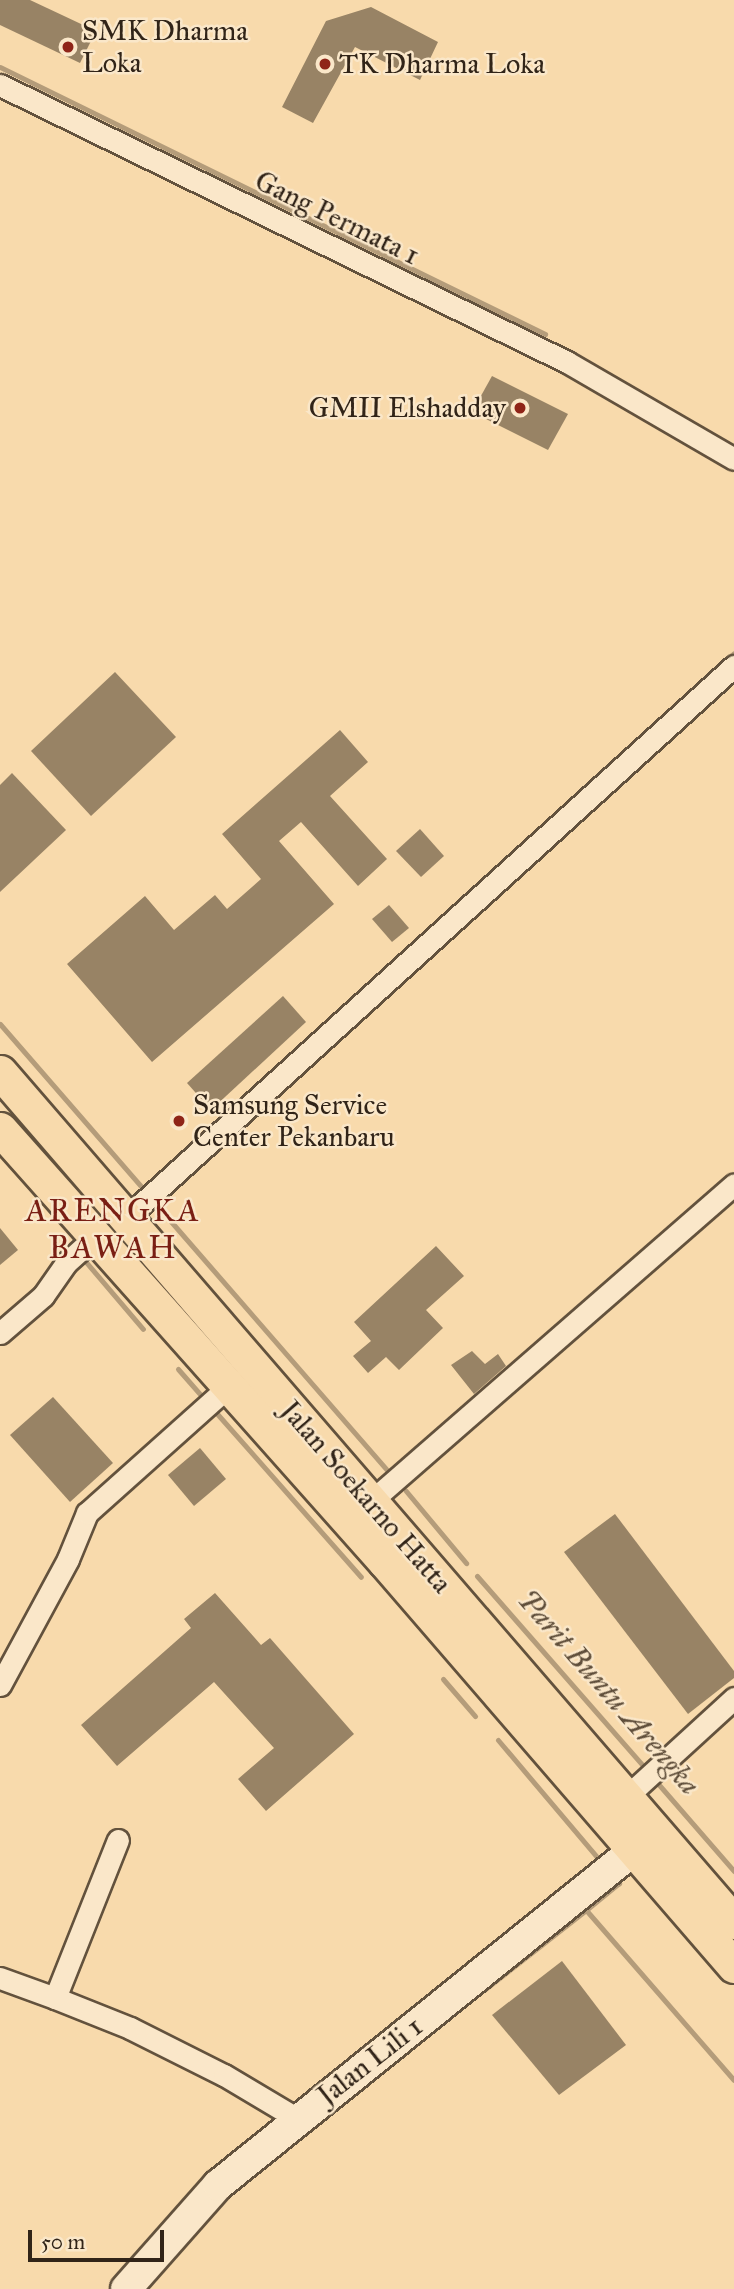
<!DOCTYPE html>
<style>
body{margin:0}
#map{position:relative;width:734px;height:2289px;overflow:hidden;background:#f8daac;font-family:"IM FELL Great Primer",serif}
div>[style]{position:absolute}
[style*='--x']{left:calc(var(--x)*1px);top:calc(var(--y)*1px);width:calc(var(--w)*1px);rotate:calc(var(--a)*1deg)}
.stream>*{height:5px;margin:-2.5px;padding:0 2.5px;transform-origin:2.5px;border-radius:2.5px;background:#b49c7a}
.building>*{inset:0;background:#988365}
.roads{filter:drop-shadow(2px 0 #63523d) drop-shadow(-2px 0 #63523d) drop-shadow(0 2px #63523d) drop-shadow(0 -2px #63523d)}
.street>*{height:21px;margin:-10.5px;padding:0 10.5px;transform-origin:10.5px;border-radius:10.5px;background:#fae7c9}
.secondary>*{height:30px;margin:-15px;padding:0 15px;transform-origin:15px;border-radius:15px;background:#fae7c9}
.primary>*{height:33px;margin:-16.5px;padding:0 16.5px;transform-origin:16.5px;border-radius:16.5px;background:#f8daac}
.dots>*{width:19px;height:19px;translate:-50% -50%;box-sizing:border-box;border:4px solid #fae7c9;border-radius:50%}
span{translate:-50% -50%;white-space:nowrap;text-align:center;line-height:1.15;-webkit-text-stroke:5px #fae7c9;paint-order:stroke}
.poi-label{font-size:28px;color:#312418}
.left{translate:0 -50%;text-align:left}
.right{translate:-100% -50%;text-align:right}
.street-label{font-size:28px;color:#312418}
.water-label{font-size:30px;color:#5f4e3a;font-style:italic}
.quarter-label{font-size:32px;color:#7a1f14;letter-spacing:2px}
.scale{position:absolute;left:28px;top:2230px;width:136px;height:32px;box-sizing:border-box;border:4px solid #312418;border-top:0;padding-left:9px;font-size:21px;line-height:24px;white-space:nowrap;color:#312418;-webkit-text-stroke:5px #fae7c9;paint-order:stroke}
</style>
<div id="map">
<div class="stream">
<i style="--x:0;--y:67;--w:607;--a:26.1"></i>
<i style="--x:724;--y:662;--w:13;--a:-42"></i>
<i style="--x:0;--y:1024;--w:223;--a:49"></i>
<i style="--x:154;--y:1202;--w:354;--a:49"></i>
<i style="--x:80;--y:1255;--w:97;--a:49.6"></i>
<i style="--x:178;--y:1369;--w:43;--a:48.8"></i>
<i style="--x:212;--y:1408;--w:225;--a:48.6"></i>
<i style="--x:406;--y:1491;--w:94;--a:50.2"></i>
<i style="--x:477;--y:1576;--w:259;--a:48.8"></i>
<i style="--x:443;--y:1679;--w:49;--a:49.1"></i>
<i style="--x:498;--y:1740;--w:161;--a:49.8"></i>
<i style="--x:654;--y:1779;--w:122;--a:49"></i>
<i style="--x:615;--y:1879;--w:6;--a:45"></i>
<i style="--x:619;--y:1883;--w:43;--a:140.7"></i>
<i style="--x:586;--y:1910;--w:225;--a:49"></i>
<i style="--x:484;--y:1990;--w:130;--a:-38.1"></i>
</div>
<div class="building">
<i style="clip-path:polygon(0 0,30px 0,96px 31px,80px 63px,0 25px)"></i>
<i style="clip-path:polygon(371px 7px,438px 42px,420px 80px,355px 47px,313px 123px,282px 107px,326px 21px)"></i>
<i style="clip-path:polygon(492px 376px,568px 414px,548px 450px,472px 412px)"></i>
<i style="clip-path:polygon(115px 672px,176px 737px,91px 816px,31px 751px)"></i>
<i style="clip-path:polygon(340px 730px,368px 762px,330px 796px,387px 859px,358px 886px,301px 822px,279px 841px,334px 904px,152px 1062px,67px 964px,145px 896px,174px 930px,215px 895px,227px 909px,261px 879px,222px 834px)"></i>
<i style="clip-path:polygon(12px 773px,66px 830px,0 892px,0 785px)"></i>
<i style="clip-path:polygon(420px 829px,444px 856px,421px 877px,396px 851px)"></i>
<i style="clip-path:polygon(389px 905px,409px 928px,392px 942px,372px 919px)"></i>
<i style="clip-path:polygon(283px 996px,306px 1022px,211px 1110px,187px 1083px)"></i>
<i style="clip-path:polygon(0 1228px,18px 1250px,0 1265px)"></i>
<i style="clip-path:polygon(436px 1246px,464px 1276px,426px 1310px,443px 1328px,399px 1370px,386px 1357px,368px 1373px,353px 1356px,371px 1341px,354px 1322px)"></i>
<i style="clip-path:polygon(472px 1351px,485px 1364px,498px 1354px,506px 1366px,474px 1394px,451px 1365px)"></i>
<i style="clip-path:polygon(53px 1397px,113px 1463px,70px 1502px,10px 1435px)"></i>
<i style="clip-path:polygon(200px 1448px,226px 1479px,194px 1506px,168px 1475px)"></i>
<i style="clip-path:polygon(615px 1514px,734px 1671px,734px 1678px,688px 1714px,564px 1552px)"></i>
<i style="clip-path:polygon(215px 1593px,261px 1645px,270px 1638px,354px 1734px,266px 1811px,238px 1779px,274px 1748px,214px 1682px,117px 1766px,81px 1725px,191px 1628px,184px 1619px)"></i>
<i style="clip-path:polygon(562px 1961px,626px 2045px,559px 2095px,492px 2015px)"></i>
</div>
<div class="roads">
<div class="street">
<i style="--x:0;--y:85;--w:631;--a:26.04"></i>
<i style="--x:567;--y:362;--w:193;--a:30.1"></i>
<i style="--x:127;--y:1217;--w:820;--a:-42.23"></i>
<i style="--x:0;--y:1333;--w:57;--a:-40.7"></i>
<i style="--x:43;--y:1296;--w:40;--a:-55.1"></i>
<i style="--x:66;--y:1263;--w:38;--a:-42"></i>
<i style="--x:370;--y:1502;--w:483;--a:-41.1"></i>
<i style="--x:0;--y:1685;--w:143;--a:-61.6"></i>
<i style="--x:68;--y:1559;--w:50;--a:-67.6"></i>
<i style="--x:87;--y:1513;--w:189;--a:-41.8"></i>
<i style="--x:625;--y:1798;--w:148;--a:-42.5"></i>
<i style="--x:0;--y:1978;--w:59;--a:20"></i>
<i style="--x:55;--y:1998;--w:170;--a:-68.3"></i>
<i style="--x:55;--y:1998;--w:81;--a:21.8"></i>
<i style="--x:130;--y:2028;--w:105;--a:26.6"></i>
<i style="--x:224;--y:2075;--w:84;--a:30.8"></i>
</div>
<div class="secondary">
<i style="--x:126;--y:2289;--w:139;--a:-48.5"></i>
<i style="--x:218;--y:2185;--w:533;--a:-38.83"></i>
</div>
<div class="primary">
<i style="--x:0;--y:1072;--w:1123;--a:49.19"></i>
<i style="--x:0;--y:1129;--w:579;--a:48.36"></i>
<i style="--x:385;--y:1562;--w:534;--a:49.18"></i>
</div>
</div>
<div class="dots">
<i style="left:68px;top:47px;background:#8f2418"></i>
<i style="left:325px;top:64px;background:#8f2418"></i>
<i style="left:520px;top:408px;background:#8f2418"></i>
<i style="left:179px;top:1121px;background:#8f2418"></i>
</div>
<div class="poi-label">
<span class="left" style="left:82px;top:47px">SMK Dharma<br>Loka</span>
<span class="left" style="left:339px;top:64px">TK Dharma Loka</span>
<span class="right" style="left:506px;top:408px">GMII Elshadday</span>
<span class="left" style="left:193px;top:1121px">Samsung Service<br>Center Pekanbaru</span>
</div>
<div class="street-label">
<span style="left:337px;top:218px;rotate:26deg">Gang Permata 1</span>
<span style="left:366px;top:1497px;rotate:49deg">Jalan Soekarno Hatta</span>
<span style="left:370px;top:2061px;rotate:-38deg">Jalan Lili 1</span>
</div>
<div class="water-label">
<span style="left:609px;top:1692px;rotate:49deg">Parit Buntu Arengka</span>
</div>
<div class="quarter-label">
<span style="left:113px;top:1230px">ARENGKA<br>BAWAH</span>
</div>
<div class="scale">50 m</div>
</div>
